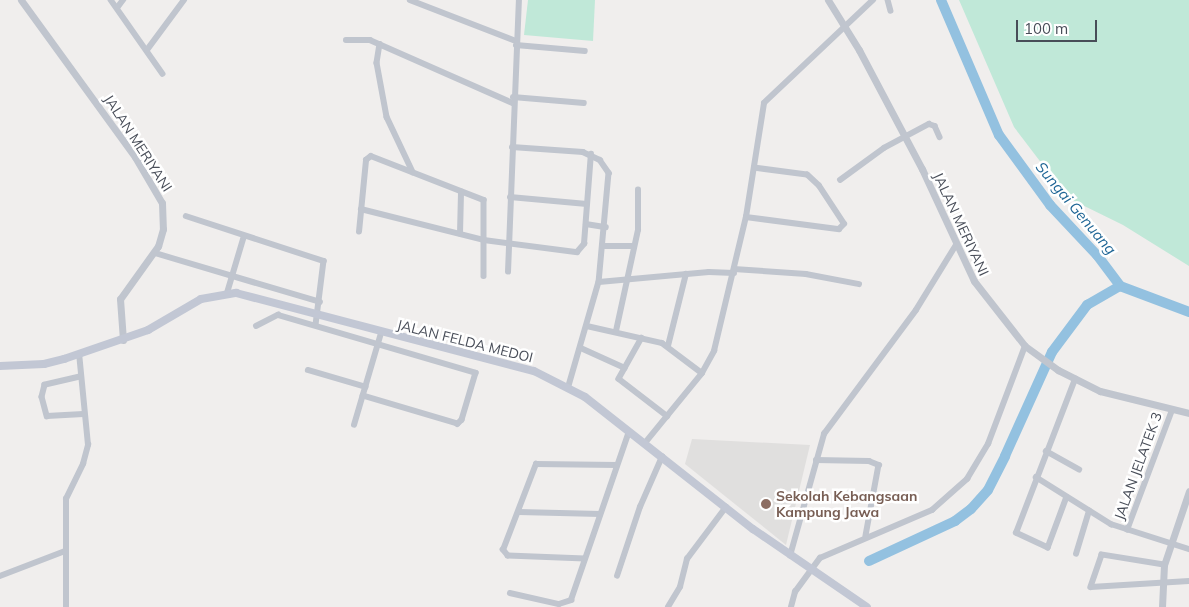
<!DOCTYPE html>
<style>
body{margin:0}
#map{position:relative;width:1189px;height:607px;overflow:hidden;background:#f0eeed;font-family:Mulish,sans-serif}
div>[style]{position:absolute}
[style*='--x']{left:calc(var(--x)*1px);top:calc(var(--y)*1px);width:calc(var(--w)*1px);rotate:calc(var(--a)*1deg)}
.education>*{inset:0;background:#e0dfde}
.green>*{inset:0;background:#c0e8d8}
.river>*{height:10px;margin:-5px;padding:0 5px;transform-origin:5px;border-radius:5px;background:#93c1e0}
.minor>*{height:5.5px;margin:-2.75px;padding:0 2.75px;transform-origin:2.75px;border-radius:2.75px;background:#c0c5ce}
.tertiary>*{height:7px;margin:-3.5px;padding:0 3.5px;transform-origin:3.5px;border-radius:3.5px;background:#c0c5ce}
.secondary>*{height:8px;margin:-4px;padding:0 4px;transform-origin:4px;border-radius:4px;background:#c2c7d4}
.dots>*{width:14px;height:14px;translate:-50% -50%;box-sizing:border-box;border:2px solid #fff;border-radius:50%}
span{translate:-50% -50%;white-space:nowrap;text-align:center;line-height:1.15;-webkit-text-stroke:5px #fff;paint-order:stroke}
.street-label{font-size:14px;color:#484d58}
.education-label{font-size:14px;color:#785e54;font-weight:700}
.left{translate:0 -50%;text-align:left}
.water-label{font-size:15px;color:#1e6595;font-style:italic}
.scale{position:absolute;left:1016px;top:20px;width:81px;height:22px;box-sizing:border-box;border:2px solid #484d58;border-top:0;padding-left:6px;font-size:15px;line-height:18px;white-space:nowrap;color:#484d58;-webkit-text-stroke:4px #fff;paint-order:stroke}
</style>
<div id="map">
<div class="education">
<i style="clip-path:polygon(692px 439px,810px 445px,786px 545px,685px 464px)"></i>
</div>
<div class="green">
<i style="clip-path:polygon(528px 0,595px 0,593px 41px,524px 35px)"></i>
<i style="clip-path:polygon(959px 0,1189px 0,1189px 266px,1123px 225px,1068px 198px,1014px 127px)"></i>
</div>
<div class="river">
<i style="--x:941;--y:0;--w:147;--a:66.8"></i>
<i style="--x:999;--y:135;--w:87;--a:53.9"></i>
<i style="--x:1050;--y:205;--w:69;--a:46.8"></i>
<i style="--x:1097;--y:255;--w:39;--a:53"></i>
<i style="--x:1120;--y:286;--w:74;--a:20.6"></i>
<i style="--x:869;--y:561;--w:95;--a:-24.9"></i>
<i style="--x:955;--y:521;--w:20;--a:-37"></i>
<i style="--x:971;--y:509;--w:25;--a:-48"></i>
<i style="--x:988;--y:490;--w:38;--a:-63"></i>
<i style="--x:1005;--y:456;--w:114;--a:-65.7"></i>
<i style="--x:1052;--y:352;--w:59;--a:-53.3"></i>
<i style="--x:1087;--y:305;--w:38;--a:-30"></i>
</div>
<div class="minor">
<i style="--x:111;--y:0;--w:90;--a:54.9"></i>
<i style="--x:410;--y:0;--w:114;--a:21.1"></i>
<i style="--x:888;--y:0;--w:11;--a:75"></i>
<i style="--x:117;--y:8;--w:10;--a:-53"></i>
<i style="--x:346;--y:40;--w:24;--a:0"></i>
<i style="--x:370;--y:40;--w:156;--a:23.8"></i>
<i style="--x:380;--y:44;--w:19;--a:99"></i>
<i style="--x:377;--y:63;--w:55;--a:79.5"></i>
<i style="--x:387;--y:117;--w:61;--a:64.7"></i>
<i style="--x:516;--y:45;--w:69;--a:5"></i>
<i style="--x:147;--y:50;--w:62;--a:-53.5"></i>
<i style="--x:513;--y:97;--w:71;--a:4.8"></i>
<i style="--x:512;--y:147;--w:71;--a:4"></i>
<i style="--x:583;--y:152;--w:19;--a:25"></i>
<i style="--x:600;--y:160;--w:16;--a:55"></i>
<i style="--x:609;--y:173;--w:109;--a:95.2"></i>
<i style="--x:599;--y:282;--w:108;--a:106.1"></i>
<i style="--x:840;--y:180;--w:54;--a:-36"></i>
<i style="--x:884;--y:148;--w:51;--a:-28.1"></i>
<i style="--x:929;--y:124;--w:6;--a:18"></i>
<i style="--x:935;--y:126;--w:12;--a:66"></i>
<i style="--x:510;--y:197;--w:77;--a:5.2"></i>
<i style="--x:361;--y:209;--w:127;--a:14.1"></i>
<i style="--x:484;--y:240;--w:94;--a:7.4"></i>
<i style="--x:577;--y:252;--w:11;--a:-49"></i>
<i style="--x:584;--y:244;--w:90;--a:-85.6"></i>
<i style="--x:186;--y:216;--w:145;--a:18.1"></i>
<i style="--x:324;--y:261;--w:64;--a:97.1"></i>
<i style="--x:746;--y:217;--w:94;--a:7.4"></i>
<i style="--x:839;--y:229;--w:7;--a:-45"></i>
<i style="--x:844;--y:224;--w:45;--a:-123.3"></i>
<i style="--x:819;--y:186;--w:16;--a:-137"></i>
<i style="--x:807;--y:175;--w:53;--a:-172.5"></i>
<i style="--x:586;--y:224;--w:20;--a:9"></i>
<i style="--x:359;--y:232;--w:72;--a:-84.4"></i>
<i style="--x:366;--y:160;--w:6;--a:-39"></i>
<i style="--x:371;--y:156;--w:121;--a:21.3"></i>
<i style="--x:484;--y:200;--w:76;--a:90"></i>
<i style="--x:460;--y:234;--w:42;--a:-88.6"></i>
<i style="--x:605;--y:246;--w:29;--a:0"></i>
<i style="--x:155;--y:253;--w:172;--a:16.5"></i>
<i style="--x:734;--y:269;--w:72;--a:4"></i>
<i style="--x:806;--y:274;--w:54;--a:10.7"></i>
<i style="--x:508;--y:272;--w:272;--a:-87.7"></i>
<i style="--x:599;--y:282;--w:110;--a:-5.2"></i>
<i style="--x:709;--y:272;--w:25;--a:2"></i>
<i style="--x:227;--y:293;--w:59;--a:-73.4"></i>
<i style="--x:256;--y:326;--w:25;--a:-27"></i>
<i style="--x:278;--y:315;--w:206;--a:16.3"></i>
<i style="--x:476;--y:373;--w:49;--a:106.6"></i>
<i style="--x:462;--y:420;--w:6;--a:135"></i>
<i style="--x:458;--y:424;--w:99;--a:-163.6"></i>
<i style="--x:587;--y:326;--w:77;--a:12.8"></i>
<i style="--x:662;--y:343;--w:50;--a:36.9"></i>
<i style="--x:616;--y:331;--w:103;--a:-77.7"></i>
<i style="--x:638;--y:230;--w:40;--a:-90"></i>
<i style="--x:642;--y:338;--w:47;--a:119.3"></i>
<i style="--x:619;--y:379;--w:61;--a:37.6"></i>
<i style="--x:668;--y:346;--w:74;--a:-76"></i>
<i style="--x:581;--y:348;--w:48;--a:24.4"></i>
<i style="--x:308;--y:370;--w:60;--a:16.3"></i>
<i style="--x:80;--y:377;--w:36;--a:167"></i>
<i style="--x:45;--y:385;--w:12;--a:104"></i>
<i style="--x:42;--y:397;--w:20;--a:75"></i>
<i style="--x:47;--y:416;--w:36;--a:-3"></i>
<i style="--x:354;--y:425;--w:96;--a:-73.6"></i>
<i style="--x:645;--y:443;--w:90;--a:-50.8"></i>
<i style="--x:702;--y:373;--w:25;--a:-61"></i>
<i style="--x:714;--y:351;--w:138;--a:-76.6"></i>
<i style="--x:746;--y:217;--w:115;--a:-81"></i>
<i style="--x:764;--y:103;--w:150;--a:-43.4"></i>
<i style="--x:1046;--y:451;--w:38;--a:29"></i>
<i style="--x:816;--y:460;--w:53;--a:1.1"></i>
<i style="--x:869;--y:461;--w:11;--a:22"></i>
<i style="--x:879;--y:465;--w:72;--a:100.4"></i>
<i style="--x:1036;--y:477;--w:89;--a:32.1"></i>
<i style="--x:1111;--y:524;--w:82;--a:17.8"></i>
<i style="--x:1067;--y:497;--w:54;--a:110.4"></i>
<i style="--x:1048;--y:548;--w:35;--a:-155"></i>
<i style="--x:1016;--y:533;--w:165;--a:-69"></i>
<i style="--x:519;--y:512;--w:81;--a:1.4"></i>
<i style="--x:1127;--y:530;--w:128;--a:-69.4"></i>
<i style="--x:1076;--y:554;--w:45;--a:-73.2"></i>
<i style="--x:790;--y:556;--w:127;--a:-74.4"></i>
<i style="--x:824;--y:434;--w:154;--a:-53.4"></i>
<i style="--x:916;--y:310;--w:76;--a:-58.4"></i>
<i style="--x:585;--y:559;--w:77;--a:-177.8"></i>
<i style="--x:508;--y:556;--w:8;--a:-130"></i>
<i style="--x:503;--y:550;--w:92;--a:-69"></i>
<i style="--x:536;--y:464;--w:81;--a:0.7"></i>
<i style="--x:1164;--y:565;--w:63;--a:-170.8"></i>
<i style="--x:1102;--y:555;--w:34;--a:109"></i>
<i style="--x:1091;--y:587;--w:98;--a:-3.5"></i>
<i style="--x:0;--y:576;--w:70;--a:-21"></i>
<i style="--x:617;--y:576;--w:73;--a:-71.6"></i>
<i style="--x:640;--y:507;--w:55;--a:-66.3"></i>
<i style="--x:510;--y:593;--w:50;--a:12.7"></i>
<i style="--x:559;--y:604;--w:13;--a:-18"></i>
<i style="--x:571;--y:600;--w:178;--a:-71"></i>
<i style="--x:66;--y:607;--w:108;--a:-90"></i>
<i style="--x:66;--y:499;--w:39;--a:-64"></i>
<i style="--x:83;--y:464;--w:20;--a:-75"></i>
<i style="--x:88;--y:445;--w:91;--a:-95.6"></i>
<i style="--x:668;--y:607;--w:23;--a:-59"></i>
<i style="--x:680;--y:587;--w:29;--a:-76"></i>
<i style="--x:687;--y:559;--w:65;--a:-53.1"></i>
<i style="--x:791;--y:607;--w:16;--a:-75"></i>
<i style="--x:795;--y:592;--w:42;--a:-53.7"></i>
<i style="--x:820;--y:558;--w:122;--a:-23.2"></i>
<i style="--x:932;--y:510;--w:47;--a:-41.5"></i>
<i style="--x:967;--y:479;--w:41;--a:-59"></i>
<i style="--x:988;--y:444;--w:105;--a:-69.3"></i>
</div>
<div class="tertiary">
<i style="--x:21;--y:0;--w:194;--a:54"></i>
<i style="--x:135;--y:157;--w:53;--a:59.6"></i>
<i style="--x:162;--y:203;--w:26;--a:88"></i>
<i style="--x:163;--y:229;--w:18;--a:106"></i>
<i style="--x:158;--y:246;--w:65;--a:125.6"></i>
<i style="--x:120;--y:299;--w:41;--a:85.8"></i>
<i style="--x:828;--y:0;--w:59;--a:58.2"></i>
<i style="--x:859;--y:50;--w:135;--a:62.1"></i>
<i style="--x:922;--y:169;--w:123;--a:65.1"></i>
<i style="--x:974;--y:281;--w:83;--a:51.9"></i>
<i style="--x:1025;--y:346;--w:41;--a:36"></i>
<i style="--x:1058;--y:370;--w:47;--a:26.6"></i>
<i style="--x:1100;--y:391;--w:92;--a:13.9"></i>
<i style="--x:1162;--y:607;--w:42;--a:-87.3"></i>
<i style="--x:1164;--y:565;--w:78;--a:-71.3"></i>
</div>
<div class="secondary">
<i style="--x:0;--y:366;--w:44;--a:-2.6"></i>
<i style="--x:44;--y:364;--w:21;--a:-14"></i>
<i style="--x:64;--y:359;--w:89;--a:-19"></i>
<i style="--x:148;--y:330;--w:61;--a:-30.3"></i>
<i style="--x:201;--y:299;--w:36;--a:-10"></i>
<i style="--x:236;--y:293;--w:308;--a:14.7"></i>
<i style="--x:534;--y:371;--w:57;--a:27"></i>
<i style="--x:585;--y:397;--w:214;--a:38.2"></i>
<i style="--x:753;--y:529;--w:138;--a:34.4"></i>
</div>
<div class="dots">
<i style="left:766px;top:504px;background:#8d6e63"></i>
</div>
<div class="street-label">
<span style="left:138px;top:143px;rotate:57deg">JALAN MERIYANI</span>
<span style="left:961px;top:224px;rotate:65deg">JALAN MERIYANI</span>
<span style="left:465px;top:341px;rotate:14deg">JALAN FELDA MEDOI</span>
<span style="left:1138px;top:466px;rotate:-70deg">JALAN JELATEK 3</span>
</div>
<div class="education-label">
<span class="left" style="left:776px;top:504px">Sekolah Kebangsaan<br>Kampung Jawa</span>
</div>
<div class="water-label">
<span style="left:1076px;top:208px;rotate:50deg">Sungai Genuang</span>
</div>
<div class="scale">100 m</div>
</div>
